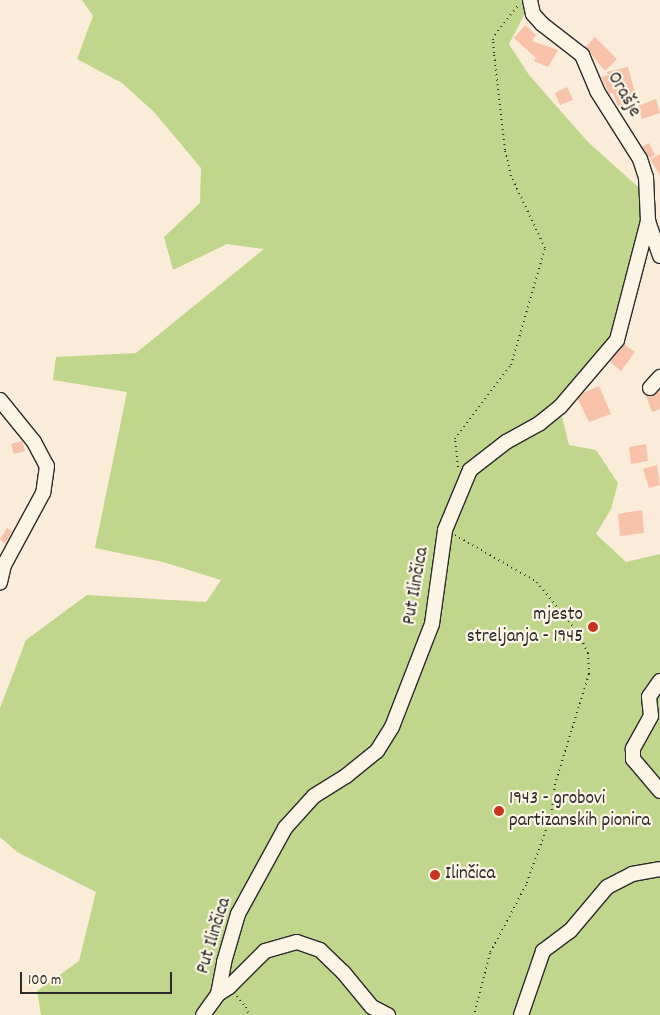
<!DOCTYPE html>
<meta charset="utf-8">
<style>
body{margin:0}
#map{position:relative;width:660px;height:1015px;overflow:hidden;background:#fbebd9;font-family:Dekko,sans-serif}
div>[style]{position:absolute}
[style*='--x']{left:calc(var(--x)*1px);top:calc(var(--y)*1px);width:calc(var(--w)*1px);rotate:calc(var(--a)*1deg)}
.green>*{inset:0;background:#c0d68c}
.building>*{inset:0;background:#f7c2a9}
.path>*{height:2px;margin-top:-1px;transform-origin:0;background:repeating-linear-gradient(90deg,#2b2b2b 0 1px,transparent 0 5px)}
.roads{filter:drop-shadow(1px 0 #2b2b2b) drop-shadow(-1px 0 #2b2b2b) drop-shadow(0 1px #2b2b2b) drop-shadow(0 -1px #2b2b2b)}
.minor>*{height:14px;margin:-7px;padding:0 7px;transform-origin:7px;border-radius:7px;background:#fcf5e5}
.dots>*{width:14px;height:14px;translate:-50% -50%;box-sizing:border-box;border:2px solid #fcf5e5;border-radius:50%}
span{translate:-50% -50%;white-space:nowrap;text-align:center;line-height:1.15;-webkit-text-stroke:4.5px #fcf5e5;paint-order:stroke}
.street-label{font-size:19px;color:#2b2b2b}
.poi-label{font-size:19px;color:#2b2b2b}
.right{translate:-100% -50%;text-align:right}
.left{translate:0 -50%;text-align:left}
.scale{position:absolute;left:20px;top:972px;width:152px;height:22px;box-sizing:border-box;border:2px solid #2b2b2b;border-top:0;padding-left:6px;font-size:15px;line-height:18px;white-space:nowrap;color:#2b2b2b;-webkit-text-stroke:4px #fcf5e5;paint-order:stroke}
</style>
<div id="map">
<div class="green">
<i style="clip-path:polygon(82px 0,532px 0,509px 44px,529px 75px,588px 142px,647px 195px,617px 340px,560px 408px,569px 445px,596px 450px,618px 483px,611px 509px,596px 534px,626px 562px,660px 554px,660px 1015px,41px 1015px,37px 991px,79px 961px,96px 892px,17px 852px,0 837px,0 708px,26px 640px,87px 595px,206px 602px,221px 580px,163px 562px,95px 548px,127px 392px,53px 380px,56px 357px,136px 353px,264px 249px,227px 244px,173px 270px,164px 237px,200px 203px,201px 168px,154px 112px,122px 83px,77px 59px,93px 16px)"></i>
</div>
<div class="building">
<i style="clip-path:polygon(525px 25px,536px 35px,532px 41px,558px 50px,548px 67px,534px 61px,536px 58px,514px 38px)"></i>
<i style="clip-path:polygon(595px 37px,617px 59px,605px 71px,585px 47px)"></i>
<i style="clip-path:polygon(628px 67px,638px 103px,619px 109px,613px 93px,609px 94px,601px 77px,609px 75px,606px 72px)"></i>
<i style="clip-path:polygon(567px 87px,573px 100px,560px 105px,555px 93px)"></i>
<i style="clip-path:polygon(656px 99px,660px 113px,642px 119px,638px 106px)"></i>
<i style="clip-path:polygon(649px 143px,655px 155px,649px 158px,642px 147px)"></i>
<i style="clip-path:polygon(660px 154px,660px 175px,650px 160px)"></i>
<i style="clip-path:polygon(624px 344px,635px 352px,621px 371px,610px 362px)"></i>
<i style="clip-path:polygon(599px 386px,611px 414px,589px 422px,578px 399px,583px 393px)"></i>
<i style="clip-path:polygon(660px 391px,660px 409px,652px 412px,646px 396px,653px 396px)"></i>
<i style="clip-path:polygon(22px 441px,25px 451px,14px 454px,11px 444px)"></i>
<i style="clip-path:polygon(646px 444px,648px 461px,631px 464px,629px 447px)"></i>
<i style="clip-path:polygon(657px 465px,660px 485px,649px 488px,643px 469px)"></i>
<i style="clip-path:polygon(642px 510px,644px 533px,620px 536px,618px 514px)"></i>
<i style="clip-path:polygon(7px 528px,12px 531px,5px 544px,0 539px)"></i>
</div>
<div class="path">
<i style="--x:458;--y:467;--w:28;--a:-96"></i>
<i style="--x:455;--y:439;--w:93;--a:-52.9"></i>
<i style="--x:511;--y:365;--w:122;--a:-73.8"></i>
<i style="--x:545;--y:248;--w:80;--a:-115.3"></i>
<i style="--x:511;--y:176;--w:27;--a:-103"></i>
<i style="--x:505;--y:150;--w:98;--a:-96.5"></i>
<i style="--x:494;--y:53;--w:13;--a:-94"></i>
<i style="--x:493;--y:40;--w:5;--a:-68"></i>
<i style="--x:495;--y:35;--w:39;--a:-52"></i>
<i style="--x:455;--y:535;--w:95;--a:29.8"></i>
<i style="--x:537;--y:582;--w:67;--a:51.1"></i>
<i style="--x:579;--y:634;--w:21;--a:65"></i>
<i style="--x:588;--y:653;--w:21;--a:87"></i>
<i style="--x:589;--y:674;--w:115;--a:107.2"></i>
<i style="--x:555;--y:784;--w:32;--a:97"></i>
<i style="--x:551;--y:816;--w:73;--a:109.9"></i>
<i style="--x:526;--y:885;--w:77;--a:117.9"></i>
<i style="--x:490;--y:953;--w:64;--a:104.5"></i>
<i style="--x:237;--y:996;--w:14;--a:51"></i>
<i style="--x:246;--y:1007;--w:9;--a:69"></i>
</div>
<div class="roads">
<div class="minor">
<i style="--x:530;--y:0;--w:14;--a:78"></i>
<i style="--x:533;--y:14;--w:13;--a:48"></i>
<i style="--x:542;--y:24;--w:51;--a:37.8"></i>
<i style="--x:582;--y:55;--w:39;--a:67"></i>
<i style="--x:597;--y:91;--w:80;--a:57.7"></i>
<i style="--x:640;--y:159;--w:19;--a:72"></i>
<i style="--x:646;--y:177;--w:44;--a:87.4"></i>
<i style="--x:648;--y:221;--w:37;--a:71"></i>
<i style="--x:650;--y:388;--w:15;--a:-48"></i>
<i style="--x:0;--y:400;--w:54;--a:51"></i>
<i style="--x:34;--y:442;--w:27;--a:62"></i>
<i style="--x:47;--y:466;--w:27;--a:98"></i>
<i style="--x:43;--y:493;--w:82;--a:118.4"></i>
<i style="--x:4;--y:565;--w:18;--a:103"></i>
<i style="--x:660;--y:681;--w:19;--a:125"></i>
<i style="--x:649;--y:697;--w:19;--a:84"></i>
<i style="--x:651;--y:716;--w:38;--a:119"></i>
<i style="--x:633;--y:749;--w:10;--a:90"></i>
<i style="--x:633;--y:759;--w:42;--a:49.8"></i>
<i style="--x:218;--y:994;--w:33;--a:-79"></i>
<i style="--x:224;--y:962;--w:50;--a:-73.7"></i>
<i style="--x:238;--y:914;--w:98;--a:-61.3"></i>
<i style="--x:285;--y:828;--w:43;--a:-47.8"></i>
<i style="--x:314;--y:796;--w:38;--a:-32"></i>
<i style="--x:346;--y:776;--w:40;--a:-39"></i>
<i style="--x:377;--y:751;--w:28;--a:-58"></i>
<i style="--x:392;--y:727;--w:110;--a:-68.8"></i>
<i style="--x:432;--y:624;--w:95;--a:-82.1"></i>
<i style="--x:445;--y:530;--w:65;--a:-67.4"></i>
<i style="--x:470;--y:470;--w:46;--a:-37.9"></i>
<i style="--x:506;--y:442;--w:39;--a:-29"></i>
<i style="--x:540;--y:423;--w:26;--a:-39"></i>
<i style="--x:560;--y:407;--w:88;--a:-49.6"></i>
<i style="--x:617;--y:340;--w:123;--a:-75.4"></i>
<i style="--x:203;--y:1015;--w:26;--a:-54"></i>
<i style="--x:218;--y:994;--w:13;--a:-32"></i>
<i style="--x:229;--y:987;--w:51;--a:-45"></i>
<i style="--x:265;--y:951;--w:33;--a:-16"></i>
<i style="--x:297;--y:942;--w:24;--a:19"></i>
<i style="--x:320;--y:950;--w:32;--a:44"></i>
<i style="--x:343;--y:972;--w:45;--a:50.4"></i>
<i style="--x:372;--y:1007;--w:18;--a:27"></i>
<i style="--x:521;--y:1015;--w:68;--a:-71"></i>
<i style="--x:543;--y:951;--w:34;--a:-37"></i>
<i style="--x:570;--y:931;--w:57;--a:-49.9"></i>
<i style="--x:607;--y:887;--w:28;--a:-27"></i>
<i style="--x:632;--y:874;--w:28;--a:-10"></i>
</div>
</div>
<div class="dots">
<i style="left:593px;top:627px;background:#c8321e"></i>
<i style="left:499px;top:811px;background:#c8321e"></i>
<i style="left:435px;top:875px;background:#c8321e"></i>
</div>
<div class="street-label">
<span style="left:623px;top:95px;rotate:60deg">Orašje</span>
<span style="left:417px;top:586px;rotate:-80deg">Put Ilinčica</span>
<span style="left:215px;top:936px;rotate:-73deg">Put Ilinčica</span>
</div>
<div class="poi-label">
<span class="right" style="left:583px;top:627px">mjesto<br>streljanja - 1945</span>
<span class="left" style="left:509px;top:811px">1943 - grobovi<br>partizanskih pionira</span>
<span class="left" style="left:445px;top:875px">Ilinčica</span>
</div>
<div class="scale">100 m</div>
</div>
